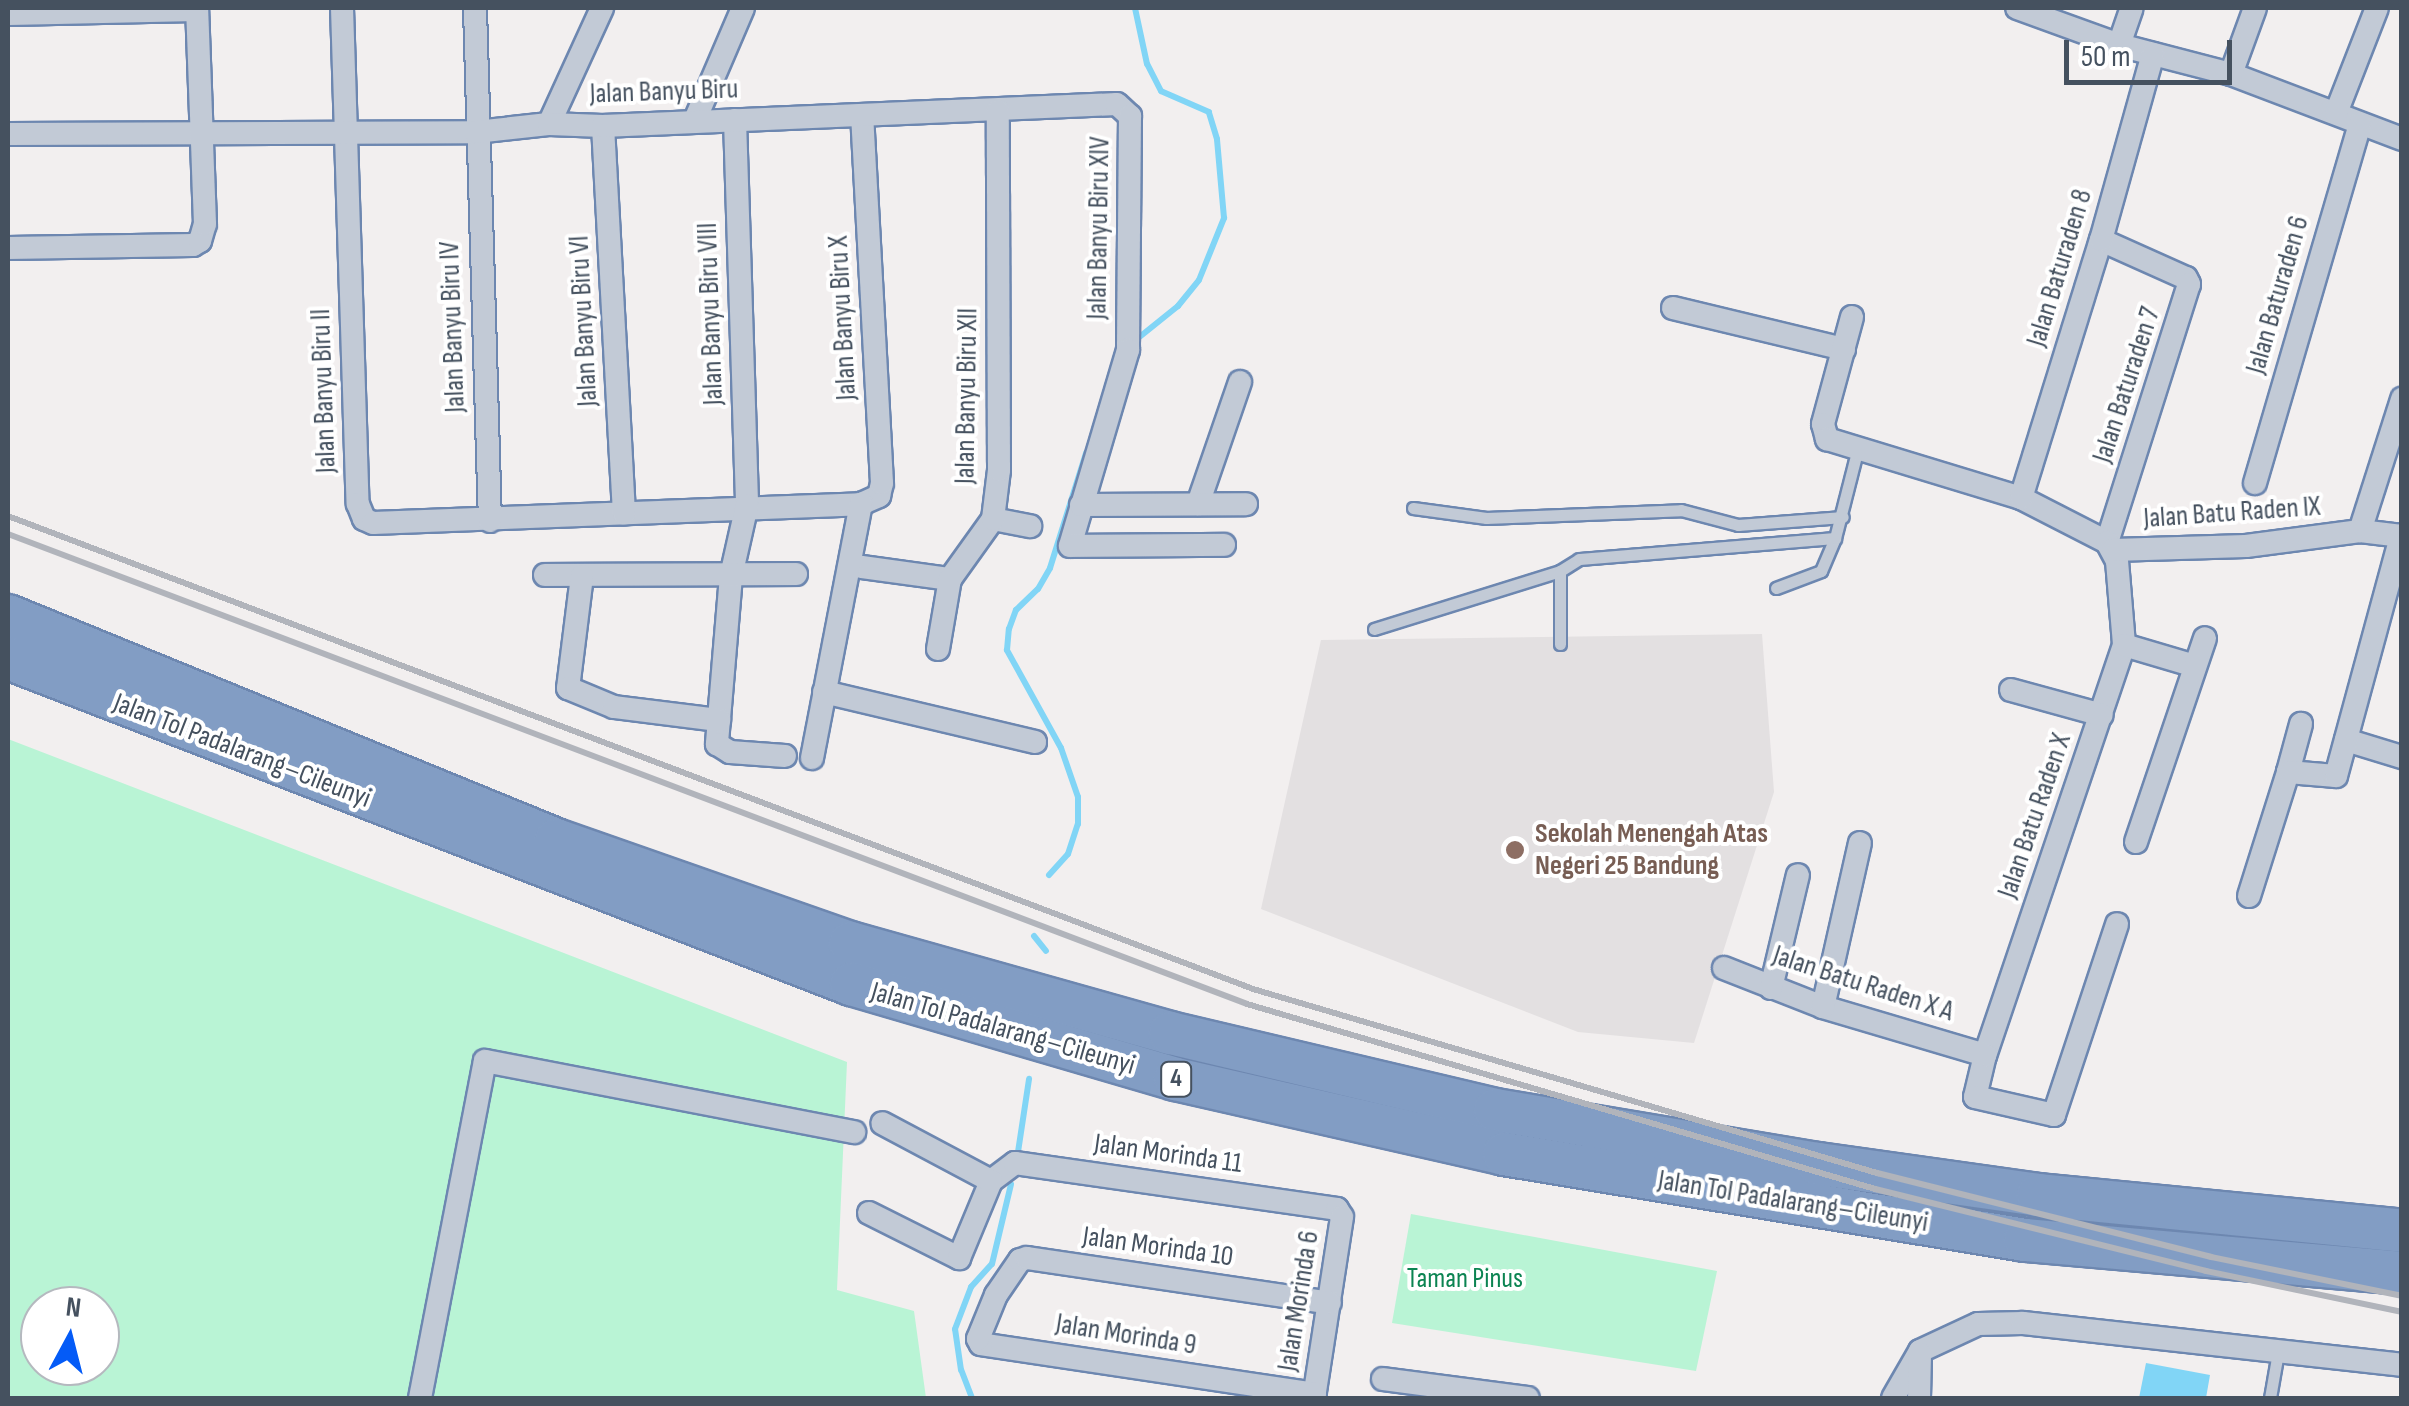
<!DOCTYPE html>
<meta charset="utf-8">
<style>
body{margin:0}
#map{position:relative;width:2409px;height:1406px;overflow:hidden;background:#f2efef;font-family:"Sofia Sans Condensed",sans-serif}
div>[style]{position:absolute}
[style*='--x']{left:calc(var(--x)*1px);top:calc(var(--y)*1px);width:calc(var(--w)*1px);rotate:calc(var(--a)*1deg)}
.education>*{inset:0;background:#e3e0e1}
.green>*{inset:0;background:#b9f4d5}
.water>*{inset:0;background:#81d5f6}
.stream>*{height:6px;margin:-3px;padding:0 3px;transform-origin:3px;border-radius:3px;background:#81d5f6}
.roads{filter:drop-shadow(2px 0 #6d87b0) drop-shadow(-2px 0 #6d87b0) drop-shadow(0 2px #6d87b0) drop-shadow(0 -2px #6d87b0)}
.service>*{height:11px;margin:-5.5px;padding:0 5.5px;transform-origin:5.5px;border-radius:5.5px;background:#c2cad6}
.minor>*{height:22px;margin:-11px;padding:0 11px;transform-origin:11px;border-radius:11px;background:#c2cad6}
.motorway>*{height:42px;margin:-21px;padding:0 21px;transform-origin:21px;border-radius:21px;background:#829dc4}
.rail>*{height:6px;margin:-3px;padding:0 3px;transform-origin:3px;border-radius:3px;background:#b1b4bb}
.dots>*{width:28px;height:28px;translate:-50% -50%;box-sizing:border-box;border:5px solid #fff;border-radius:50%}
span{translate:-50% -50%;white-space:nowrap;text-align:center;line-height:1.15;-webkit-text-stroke:8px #fff;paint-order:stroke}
.shield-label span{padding:2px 8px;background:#fff;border:2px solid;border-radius:8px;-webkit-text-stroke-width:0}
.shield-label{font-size:25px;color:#45515f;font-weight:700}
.street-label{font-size:28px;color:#45515f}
.education-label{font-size:28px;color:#785e54;font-weight:700}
.left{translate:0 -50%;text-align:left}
.park-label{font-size:28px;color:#0c8452}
.frame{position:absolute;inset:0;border:10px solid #45515f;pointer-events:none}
.north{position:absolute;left:20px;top:1286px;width:100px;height:100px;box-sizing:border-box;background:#fff;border:2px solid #b5b9bf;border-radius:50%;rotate:7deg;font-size:28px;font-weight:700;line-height:40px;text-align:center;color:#45515f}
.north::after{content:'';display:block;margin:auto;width:35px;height:45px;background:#045bf7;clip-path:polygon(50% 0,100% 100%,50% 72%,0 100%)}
.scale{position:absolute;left:2064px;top:40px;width:168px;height:45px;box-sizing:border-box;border:5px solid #45515f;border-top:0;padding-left:12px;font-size:30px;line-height:35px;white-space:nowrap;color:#45515f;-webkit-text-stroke:8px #fff;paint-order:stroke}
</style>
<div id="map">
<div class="education">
<i style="clip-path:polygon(1762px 634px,1774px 792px,1694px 1043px,1578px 1032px,1261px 909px,1321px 640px)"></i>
</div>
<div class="green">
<i style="clip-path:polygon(evenodd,8px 739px,847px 1062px,837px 1290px,914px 1311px,926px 1398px,8px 1398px,8px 739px,40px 1306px,100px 1306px,100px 1366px,40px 1366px,40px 1306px)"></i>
<i style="clip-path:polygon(1411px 1214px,1717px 1271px,1696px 1371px,1392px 1323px)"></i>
</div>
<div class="water">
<i style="clip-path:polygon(2146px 1363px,2210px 1375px,2206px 1398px,2139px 1398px)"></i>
</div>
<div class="stream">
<i style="--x:1132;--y:343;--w:59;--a:-38.8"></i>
<i style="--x:1178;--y:306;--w:33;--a:-51"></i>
<i style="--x:1199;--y:280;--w:67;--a:-68"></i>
<i style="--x:1224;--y:218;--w:79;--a:-95.1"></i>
<i style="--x:1217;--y:139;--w:28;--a:-107"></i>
<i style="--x:1209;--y:112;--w:52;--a:-156.4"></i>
<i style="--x:1161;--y:91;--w:30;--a:-117"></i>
<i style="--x:1147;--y:64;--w:57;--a:-102.1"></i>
<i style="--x:1049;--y:875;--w:28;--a:-48"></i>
<i style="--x:1068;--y:854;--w:32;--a:-72"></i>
<i style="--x:1078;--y:824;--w:27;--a:-90"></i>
<i style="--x:1078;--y:797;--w:52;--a:-109.1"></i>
<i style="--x:1061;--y:748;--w:112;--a:-118.9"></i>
<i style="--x:1007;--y:650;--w:21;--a:-85"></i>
<i style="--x:1009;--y:629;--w:20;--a:-70"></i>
<i style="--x:1016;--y:610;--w:30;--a:-44"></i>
<i style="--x:1038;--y:589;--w:24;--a:-60"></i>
<i style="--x:1050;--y:568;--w:121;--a:-72.6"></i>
<i style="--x:1034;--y:936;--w:19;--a:51"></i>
<i style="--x:1018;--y:1152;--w:74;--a:-81.4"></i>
<i style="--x:972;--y:1398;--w:30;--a:-111"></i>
<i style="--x:961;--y:1370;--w:41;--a:-98.3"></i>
<i style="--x:955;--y:1329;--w:45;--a:-69.1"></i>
<i style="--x:971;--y:1287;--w:31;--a:-48"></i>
<i style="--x:992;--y:1264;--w:82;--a:-76.6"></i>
</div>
<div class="roads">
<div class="service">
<i style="--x:1413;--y:508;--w:74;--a:7.8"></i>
<i style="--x:1486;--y:518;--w:195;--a:-2.3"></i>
<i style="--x:1681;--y:510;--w:59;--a:14.7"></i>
<i style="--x:1738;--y:525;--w:105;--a:-4.4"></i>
<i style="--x:1776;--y:588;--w:48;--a:-20.7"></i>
<i style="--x:1821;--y:571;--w:36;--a:-67"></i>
<i style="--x:1374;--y:629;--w:195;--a:-17.3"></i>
<i style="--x:1560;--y:644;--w:73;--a:-90"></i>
<i style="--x:1560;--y:571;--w:22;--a:-32"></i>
<i style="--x:1579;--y:559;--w:257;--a:-4.7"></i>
<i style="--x:1835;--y:538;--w:93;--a:-75.7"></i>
<i style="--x:2270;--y:1398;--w:47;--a:-80.1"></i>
</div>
<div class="minor">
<i style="--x:342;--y:8;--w:496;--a:88.2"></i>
<i style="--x:358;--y:504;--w:16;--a:68"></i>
<i style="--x:364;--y:519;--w:10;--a:24"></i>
<i style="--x:373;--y:523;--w:488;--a:-2.2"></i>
<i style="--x:861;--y:504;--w:20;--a:-24"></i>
<i style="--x:879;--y:496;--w:13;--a:-77"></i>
<i style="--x:882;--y:483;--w:368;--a:-93.1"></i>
<i style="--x:475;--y:8;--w:513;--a:88.33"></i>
<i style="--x:2017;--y:8;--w:109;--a:19.9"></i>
<i style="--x:2119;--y:45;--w:116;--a:14.5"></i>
<i style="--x:2231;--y:74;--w:183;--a:20.8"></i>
<i style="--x:8;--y:14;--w:189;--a:-1.2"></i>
<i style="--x:2119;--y:45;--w:39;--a:-71"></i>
<i style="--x:2231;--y:74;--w:70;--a:-70"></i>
<i style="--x:2336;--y:113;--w:113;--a:-68.7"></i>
<i style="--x:695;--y:120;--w:122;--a:-66.8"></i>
<i style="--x:735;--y:120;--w:385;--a:88.2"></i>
<i style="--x:747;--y:505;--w:73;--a:102.7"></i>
<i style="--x:731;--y:576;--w:169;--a:94.8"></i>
<i style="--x:717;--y:744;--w:15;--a:32"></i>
<i style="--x:730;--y:752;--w:55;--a:4.2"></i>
<i style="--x:549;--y:124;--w:128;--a:-65.4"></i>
<i style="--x:603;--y:126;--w:388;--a:86.9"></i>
<i style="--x:8;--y:134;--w:468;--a:-0.2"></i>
<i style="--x:476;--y:132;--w:73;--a:-6.3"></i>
<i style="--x:549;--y:124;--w:54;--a:2.1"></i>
<i style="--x:603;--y:126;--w:514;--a:-2.45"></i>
<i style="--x:1117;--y:104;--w:18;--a:43"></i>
<i style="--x:1130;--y:116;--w:234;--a:90.5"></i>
<i style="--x:1128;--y:350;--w:204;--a:106.5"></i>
<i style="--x:1070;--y:546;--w:154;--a:-0.4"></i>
<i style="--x:2101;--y:240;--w:93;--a:24.1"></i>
<i style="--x:2186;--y:278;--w:7;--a:63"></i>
<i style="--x:2189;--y:284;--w:271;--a:107.6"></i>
<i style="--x:8;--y:248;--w:185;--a:-0.9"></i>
<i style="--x:193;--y:245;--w:8;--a:-30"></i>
<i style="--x:200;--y:241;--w:18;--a:-74"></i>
<i style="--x:205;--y:224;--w:216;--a:-92.1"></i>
<i style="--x:1673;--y:308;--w:176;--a:13.5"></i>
<i style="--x:1852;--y:317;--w:111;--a:105.2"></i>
<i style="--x:1823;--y:424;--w:16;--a:75"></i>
<i style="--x:1827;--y:439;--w:203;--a:16.9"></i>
<i style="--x:2021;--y:498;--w:97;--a:27.1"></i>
<i style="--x:2107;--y:542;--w:21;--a:62"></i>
<i style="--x:2117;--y:561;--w:84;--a:85.2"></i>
<i style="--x:2124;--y:645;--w:433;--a:108.7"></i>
<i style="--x:1985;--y:1055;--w:43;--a:103.4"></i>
<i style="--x:1975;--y:1097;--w:81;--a:12.8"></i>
<i style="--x:2054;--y:1115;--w:201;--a:-71.7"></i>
<i style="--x:2255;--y:483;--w:374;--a:-73.7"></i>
<i style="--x:2021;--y:498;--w:270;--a:-72.8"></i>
<i style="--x:2101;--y:240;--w:193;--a:-74.4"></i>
<i style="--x:1198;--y:504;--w:129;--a:-71"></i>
<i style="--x:1081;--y:505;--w:165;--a:-0.3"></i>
<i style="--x:993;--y:519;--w:38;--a:11"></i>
<i style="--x:2360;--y:531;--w:139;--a:-72.3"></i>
<i style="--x:2113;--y:550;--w:133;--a:-1.7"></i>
<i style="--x:2246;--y:546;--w:115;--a:-7.5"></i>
<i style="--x:2360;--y:531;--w:42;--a:6.8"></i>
<i style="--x:862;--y:567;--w:89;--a:7.8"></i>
<i style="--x:950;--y:579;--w:74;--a:-54.4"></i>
<i style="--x:993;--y:519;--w:49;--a:-83"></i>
<i style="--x:999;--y:470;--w:359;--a:-90.2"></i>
<i style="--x:545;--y:575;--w:251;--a:-0.2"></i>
<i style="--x:582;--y:576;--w:113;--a:97.1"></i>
<i style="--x:568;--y:688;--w:50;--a:22.4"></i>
<i style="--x:614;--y:707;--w:106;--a:7.1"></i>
<i style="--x:2124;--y:645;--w:74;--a:16.5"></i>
<i style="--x:938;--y:649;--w:71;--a:-80.3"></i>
<i style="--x:2011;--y:690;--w:94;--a:15.4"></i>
<i style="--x:824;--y:692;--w:217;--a:13.3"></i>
<i style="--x:2346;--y:740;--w:59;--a:16.9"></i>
<i style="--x:812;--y:758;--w:259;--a:-79.1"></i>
<i style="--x:2288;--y:772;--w:50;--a:-74.8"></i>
<i style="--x:2136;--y:842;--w:215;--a:-71.3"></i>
<i style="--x:2249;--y:896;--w:130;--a:-72.5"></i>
<i style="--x:2288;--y:772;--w:48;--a:4.8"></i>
<i style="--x:2336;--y:776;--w:249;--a:-74.8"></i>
<i style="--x:1724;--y:968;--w:106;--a:21.5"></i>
<i style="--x:1823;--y:1007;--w:169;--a:16.5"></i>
<i style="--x:1771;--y:988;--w:116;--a:-76.6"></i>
<i style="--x:1823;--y:1007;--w:168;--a:-77.3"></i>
<i style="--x:991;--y:1181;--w:30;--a:-37"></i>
<i style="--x:1015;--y:1163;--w:325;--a:8.1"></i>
<i style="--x:1337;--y:1209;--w:9;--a:58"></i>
<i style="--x:1342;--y:1217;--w:183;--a:98.8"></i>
<i style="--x:869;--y:1213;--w:101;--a:26.6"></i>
<i style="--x:959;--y:1258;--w:83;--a:-67.4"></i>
<i style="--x:991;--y:1181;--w:123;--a:-152"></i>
<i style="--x:1383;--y:1379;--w:146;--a:7.5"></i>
<i style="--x:1315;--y:1394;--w:338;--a:-171.5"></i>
<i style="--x:981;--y:1344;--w:6;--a:-121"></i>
<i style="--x:978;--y:1339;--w:48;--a:-67.8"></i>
<i style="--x:996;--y:1295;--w:42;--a:-55.6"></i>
<i style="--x:1020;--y:1260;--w:7;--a:-16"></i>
<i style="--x:1027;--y:1258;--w:306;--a:8.4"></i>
<i style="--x:420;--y:1398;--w:343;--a:-79.1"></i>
<i style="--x:485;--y:1061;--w:376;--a:10.9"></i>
<i style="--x:1893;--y:1398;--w:54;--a:-60.1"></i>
<i style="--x:1920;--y:1351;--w:64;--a:-25"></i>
<i style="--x:1978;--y:1324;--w:45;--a:-1.3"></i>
<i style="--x:2023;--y:1323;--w:381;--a:6.3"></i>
<i style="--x:1919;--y:1398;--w:44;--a:-88.7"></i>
</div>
<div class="motorway">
<i style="--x:8;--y:616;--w:592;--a:22.23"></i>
<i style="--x:556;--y:840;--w:312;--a:19.3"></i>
<i style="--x:850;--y:943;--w:332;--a:15.7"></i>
<i style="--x:1170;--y:1033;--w:334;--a:13.3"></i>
<i style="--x:1495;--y:1110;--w:327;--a:9.5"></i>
<i style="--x:1818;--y:1164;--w:222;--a:8"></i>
<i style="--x:2038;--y:1195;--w:366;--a:5.6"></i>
<i style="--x:8;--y:658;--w:904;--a:21.14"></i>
<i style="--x:851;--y:984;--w:338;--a:16.3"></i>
<i style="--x:1175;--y:1079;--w:337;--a:12.8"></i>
<i style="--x:1504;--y:1154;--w:528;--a:9.37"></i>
<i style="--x:2025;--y:1240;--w:378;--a:5"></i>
</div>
</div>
<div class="rail">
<i style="--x:8;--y:516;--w:1332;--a:20.8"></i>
<i style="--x:1253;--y:989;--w:651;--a:16.43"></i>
<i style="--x:1877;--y:1173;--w:344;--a:14.1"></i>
<i style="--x:2211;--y:1257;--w:195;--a:11.5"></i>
<i style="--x:8;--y:534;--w:1325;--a:20.77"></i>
<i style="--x:1247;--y:1004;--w:655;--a:16.41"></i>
<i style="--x:1875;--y:1189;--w:341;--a:13.9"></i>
<i style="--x:2206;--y:1271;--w:200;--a:11.8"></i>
</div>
<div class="dots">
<i style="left:1515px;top:850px;background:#8d6e63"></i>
</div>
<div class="shield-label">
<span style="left:1176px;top:1079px">4</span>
</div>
<div class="street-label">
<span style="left:664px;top:92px;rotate:-2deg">Jalan Banyu Biru</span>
<span style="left:1099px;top:228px;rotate:-89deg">Jalan Banyu Biru XIV</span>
<span style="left:2060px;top:268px;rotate:-73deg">Jalan Baturaden 8</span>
<span style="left:2278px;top:295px;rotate:-74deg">Jalan Baturaden 6</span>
<span style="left:711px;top:314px;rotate:-92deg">Jalan Banyu Biru VIII</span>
<span style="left:843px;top:318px;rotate:-93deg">Jalan Banyu Biru X</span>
<span style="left:584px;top:321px;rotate:-93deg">Jalan Banyu Biru VI</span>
<span style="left:453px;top:327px;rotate:-92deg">Jalan Banyu Biru IV</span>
<span style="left:2127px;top:385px;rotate:-72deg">Jalan Baturaden 7</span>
<span style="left:324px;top:391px;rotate:-92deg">Jalan Banyu Biru II</span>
<span style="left:967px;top:396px;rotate:-89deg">Jalan Banyu Biru XII</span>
<span style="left:2232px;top:513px;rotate:-4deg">Jalan Batu Raden IX</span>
<span style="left:242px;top:751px;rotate:21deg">Jalan Tol Padalarang–Cileunyi</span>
<span style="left:2035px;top:816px;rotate:-71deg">Jalan Batu Raden X</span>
<span style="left:1863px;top:984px;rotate:18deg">Jalan Batu Raden X A</span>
<span style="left:1003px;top:1029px;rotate:16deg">Jalan Tol Padalarang–Cileunyi</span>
<span style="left:1168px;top:1154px;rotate:8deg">Jalan Morinda 11</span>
<span style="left:1793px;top:1202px;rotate:9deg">Jalan Tol Padalarang–Cileunyi</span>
<span style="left:1158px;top:1247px;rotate:8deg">Jalan Morinda 10</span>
<span style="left:1299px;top:1301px;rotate:-81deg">Jalan Morinda 6</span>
<span style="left:1126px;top:1335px;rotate:9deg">Jalan Morinda 9</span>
</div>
<div class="education-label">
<span class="left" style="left:1535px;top:850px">Sekolah Menengah Atas<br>Negeri 25 Bandung</span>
</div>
<div class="park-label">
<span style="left:1465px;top:1279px">Taman Pinus</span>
</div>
<div class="frame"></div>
<div class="north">N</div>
<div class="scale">50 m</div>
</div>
